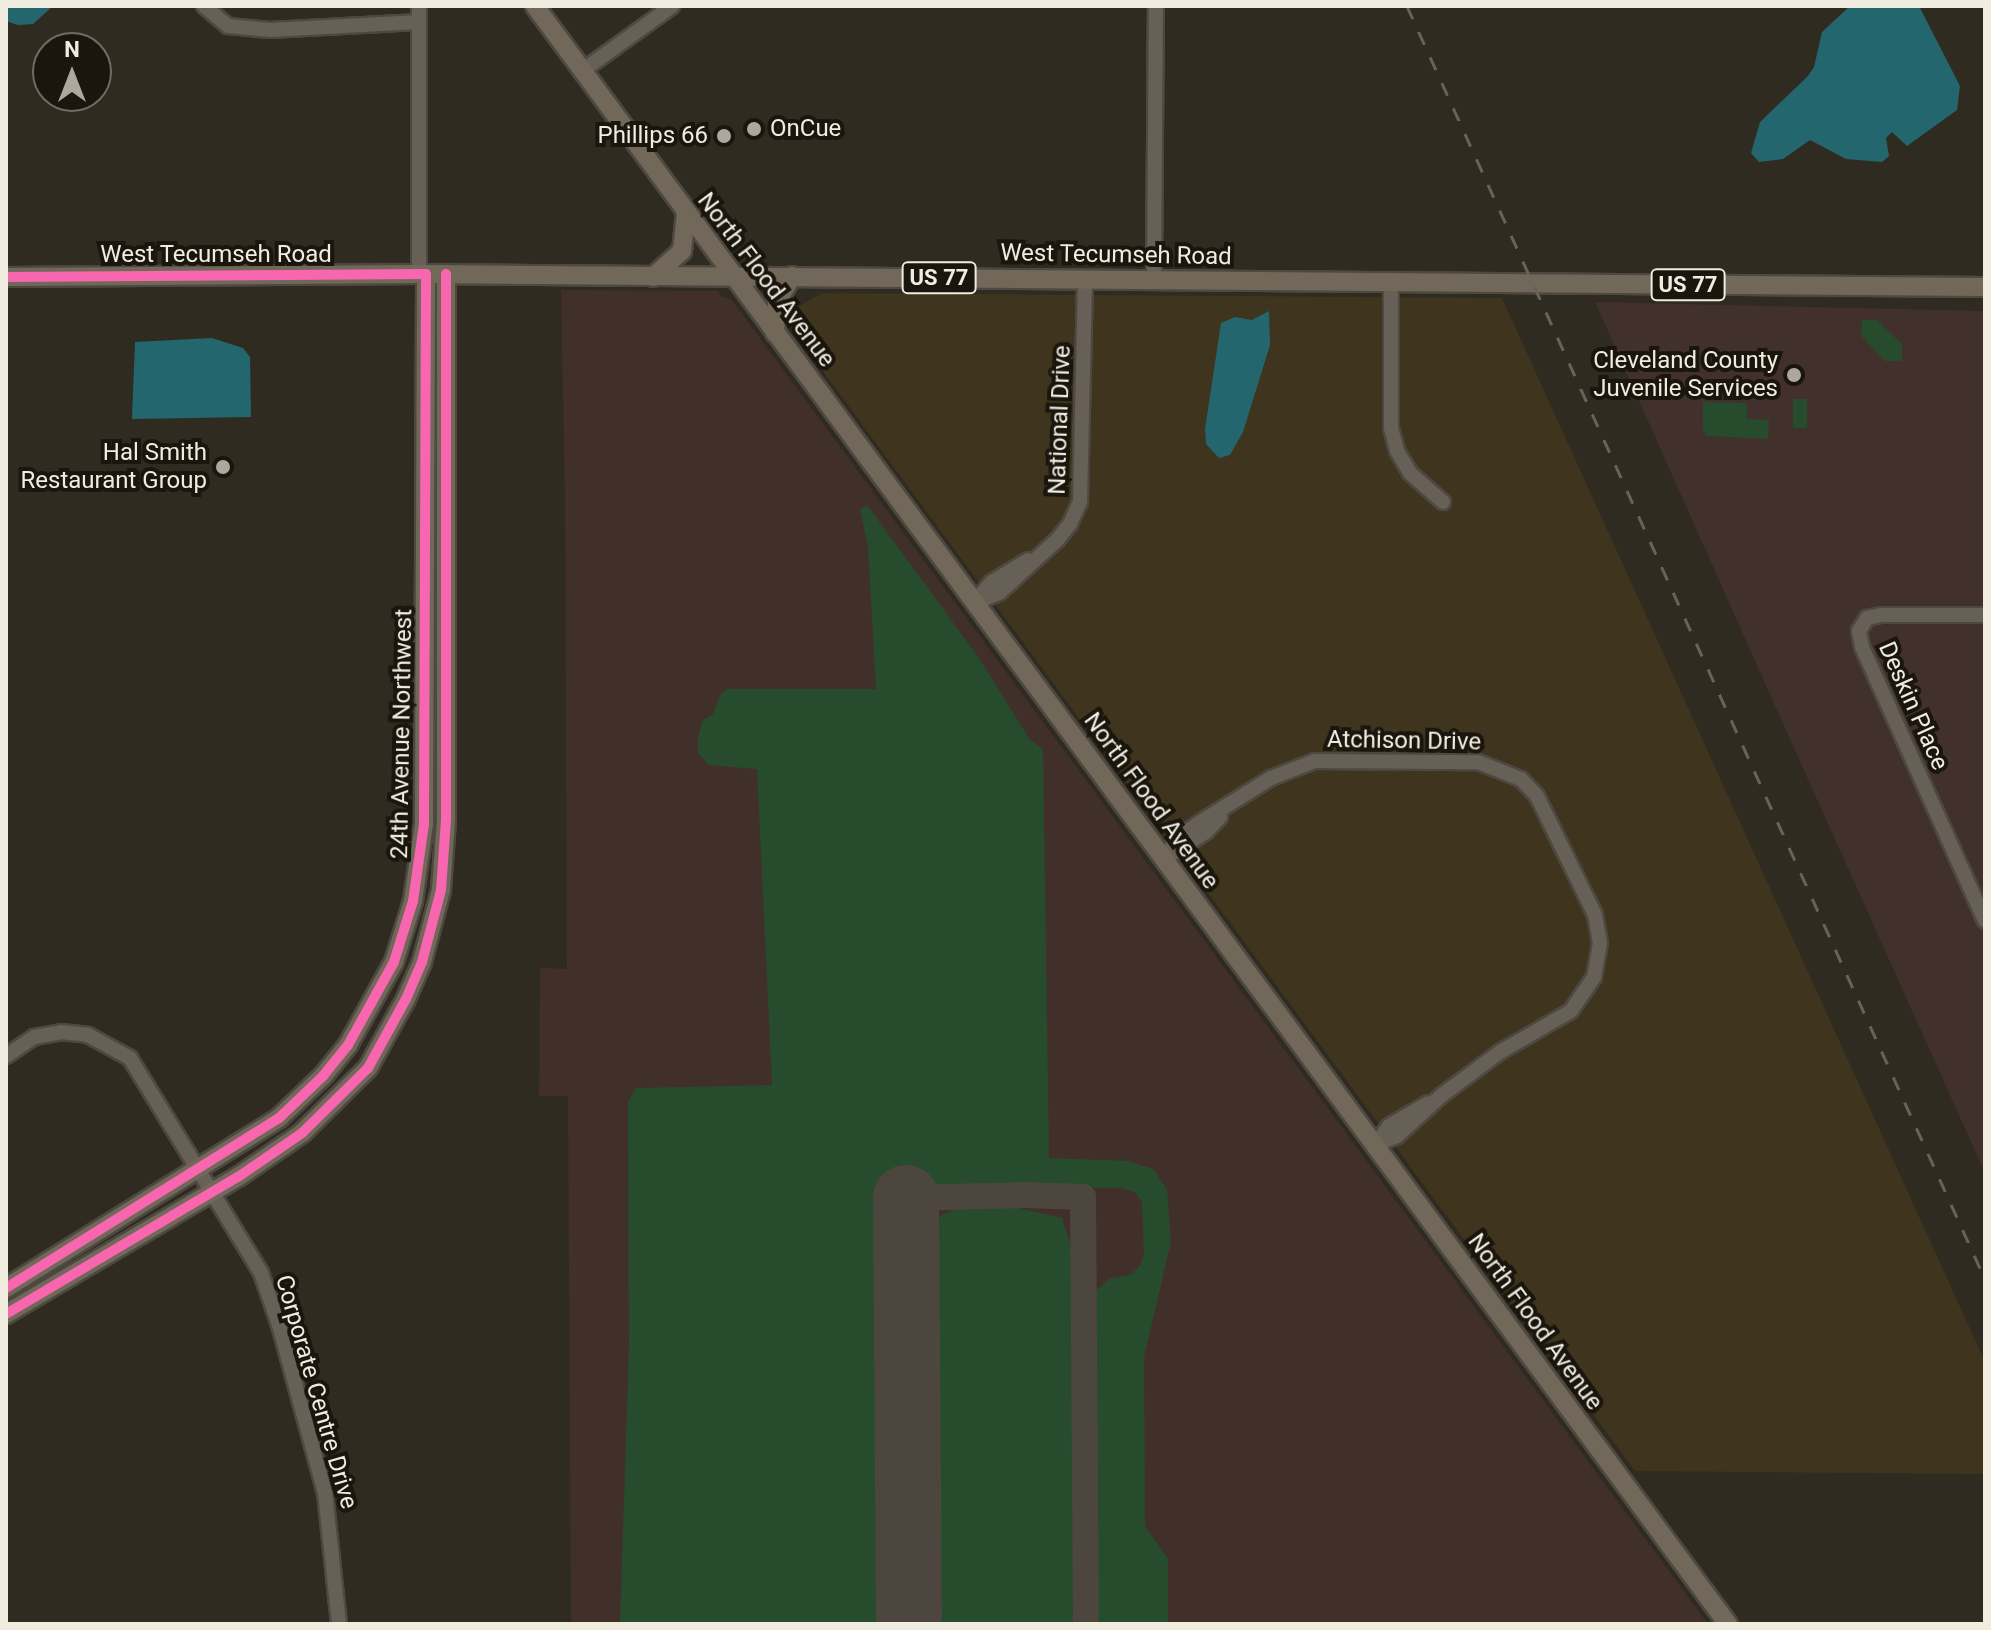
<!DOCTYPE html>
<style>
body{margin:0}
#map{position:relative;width:1991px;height:1630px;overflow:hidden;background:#302b21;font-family:Roboto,sans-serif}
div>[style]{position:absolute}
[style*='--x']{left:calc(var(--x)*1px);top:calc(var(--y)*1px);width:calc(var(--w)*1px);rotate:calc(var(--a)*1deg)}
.built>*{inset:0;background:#3f341d}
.industrial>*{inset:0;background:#41302b}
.education>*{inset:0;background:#41302a}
.green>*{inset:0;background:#264c2d}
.water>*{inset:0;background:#23666d}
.taxiway>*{height:26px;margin:-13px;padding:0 13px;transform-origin:13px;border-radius:13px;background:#4c463e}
.runway>*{height:66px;margin:-33px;padding:0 33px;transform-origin:33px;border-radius:33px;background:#4c463e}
.roads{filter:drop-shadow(2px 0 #4d4941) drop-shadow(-2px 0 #4d4941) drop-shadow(0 2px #4d4941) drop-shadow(0 -2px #4d4941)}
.minor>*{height:14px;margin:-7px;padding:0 7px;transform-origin:7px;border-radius:7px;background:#676056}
.major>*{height:18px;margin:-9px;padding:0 9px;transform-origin:9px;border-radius:9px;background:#72685a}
.rail>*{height:3px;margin-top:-1.5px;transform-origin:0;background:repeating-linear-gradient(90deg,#68625a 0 14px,transparent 0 28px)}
.cycleway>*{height:10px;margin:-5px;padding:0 5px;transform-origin:5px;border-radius:5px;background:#f766af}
.dots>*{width:22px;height:22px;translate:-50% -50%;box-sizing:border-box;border:4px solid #1a160e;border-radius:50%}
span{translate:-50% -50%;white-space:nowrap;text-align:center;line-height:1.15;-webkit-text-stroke:8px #1a160e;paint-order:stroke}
.shield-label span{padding:2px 6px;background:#1a160e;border:2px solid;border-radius:6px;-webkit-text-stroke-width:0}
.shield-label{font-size:22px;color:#f1ece0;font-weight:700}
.poi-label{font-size:24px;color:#f1ece0}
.left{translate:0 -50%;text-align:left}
.right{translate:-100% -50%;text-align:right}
.street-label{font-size:24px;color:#f1ece0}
.frame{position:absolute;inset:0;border:8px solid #f1ece0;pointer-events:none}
.north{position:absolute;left:32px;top:32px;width:80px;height:80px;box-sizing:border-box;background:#1a160e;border:2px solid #706c62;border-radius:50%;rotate:0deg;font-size:22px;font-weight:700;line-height:32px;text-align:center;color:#f1ece0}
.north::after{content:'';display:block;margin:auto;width:28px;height:36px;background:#ada89d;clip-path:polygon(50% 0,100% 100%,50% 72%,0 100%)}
</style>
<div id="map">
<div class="built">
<i style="clip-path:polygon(822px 293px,1502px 298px,1985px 1362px,1985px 1474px,1635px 1471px,782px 316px)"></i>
</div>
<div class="industrial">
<i style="clip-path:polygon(1595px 302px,1985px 311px,1985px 1173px,1780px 717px)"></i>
</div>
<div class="education">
<i style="clip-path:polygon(561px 290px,718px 291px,720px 296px,731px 299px,1708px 1624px,571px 1624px,568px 1096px,539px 1096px,540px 968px,567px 969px,565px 495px)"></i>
</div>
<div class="green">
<i style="clip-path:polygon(1862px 320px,1877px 320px,1902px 344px,1902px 361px,1885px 361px,1861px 336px)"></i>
<i style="clip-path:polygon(1793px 399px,1807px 399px,1807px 428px,1793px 428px)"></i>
<i style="clip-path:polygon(1703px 402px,1747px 403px,1747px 419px,1769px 420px,1768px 439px,1707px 436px,1703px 431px)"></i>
<i style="clip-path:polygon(867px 505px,979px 658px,1030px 740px,1043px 749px,1049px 1158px,1128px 1161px,1153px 1169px,1167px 1189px,1171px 1242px,1144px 1357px,1145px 1526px,1168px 1559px,1168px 1624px,1095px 1624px,1093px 1293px,1111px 1278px,1130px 1275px,1140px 1266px,1144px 1253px,1142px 1202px,1135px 1192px,1121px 1188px,1033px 1187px,883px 1190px,885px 1624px,620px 1624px,629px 1346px,628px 1102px,636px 1088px,772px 1085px,757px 769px,709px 765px,698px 753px,698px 738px,702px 721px,713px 714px,720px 695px,727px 689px,876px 689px,868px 546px,860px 510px)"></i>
<i style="clip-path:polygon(1014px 1207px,1062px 1218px,1073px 1252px,1079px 1624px,931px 1624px,929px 1221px,955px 1209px)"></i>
</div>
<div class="water">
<i style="clip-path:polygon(6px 6px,53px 6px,33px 24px,18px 25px,6px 21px)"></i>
<i style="clip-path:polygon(1850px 6px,1919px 6px,1960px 86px,1957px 110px,1907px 146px,1892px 132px,1886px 138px,1889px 156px,1882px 162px,1846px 159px,1810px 140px,1783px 159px,1759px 162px,1751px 153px,1760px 122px,1808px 76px,1814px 67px,1822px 32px)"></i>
<i style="clip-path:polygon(1269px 311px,1270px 345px,1243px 432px,1230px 455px,1219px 458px,1206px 444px,1205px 429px,1221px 323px,1235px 317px,1252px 320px)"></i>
<i style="clip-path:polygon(212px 338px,243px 348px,250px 357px,251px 417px,132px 419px,135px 342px)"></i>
</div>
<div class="taxiway">
<i style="--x:906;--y:1198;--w:120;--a:-1.4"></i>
<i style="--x:1026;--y:1195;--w:57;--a:2"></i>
<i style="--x:1083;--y:1197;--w:427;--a:89.6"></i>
</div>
<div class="runway">
<i style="--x:906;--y:1198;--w:426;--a:89.6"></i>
</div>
<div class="roads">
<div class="minor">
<i style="--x:204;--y:6;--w:31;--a:40"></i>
<i style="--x:228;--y:26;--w:42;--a:5.4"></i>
<i style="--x:270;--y:30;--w:149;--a:-3.1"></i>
<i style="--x:419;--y:6;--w:268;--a:90"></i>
<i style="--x:582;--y:71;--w:111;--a:-35.8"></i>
<i style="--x:1154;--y:280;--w:274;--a:-89.6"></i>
<i style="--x:1391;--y:282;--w:146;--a:90"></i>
<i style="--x:1391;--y:428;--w:24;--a:75"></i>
<i style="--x:1397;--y:451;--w:26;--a:59"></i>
<i style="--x:1410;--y:473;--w:44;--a:41.3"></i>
<i style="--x:978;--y:598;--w:21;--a:-49"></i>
<i style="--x:992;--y:582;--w:42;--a:-31.4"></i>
<i style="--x:975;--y:603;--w:26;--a:-23"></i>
<i style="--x:999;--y:593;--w:79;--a:-42.4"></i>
<i style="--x:1057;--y:540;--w:21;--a:-51"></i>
<i style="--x:1070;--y:524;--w:24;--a:-66"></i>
<i style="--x:1080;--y:502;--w:223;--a:-88.7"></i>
<i style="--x:1985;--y:615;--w:104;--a:180"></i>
<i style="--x:1881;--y:615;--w:14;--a:168"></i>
<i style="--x:1867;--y:618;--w:15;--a:122"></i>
<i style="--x:1859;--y:631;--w:16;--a:79"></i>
<i style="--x:1862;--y:647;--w:300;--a:65.8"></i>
<i style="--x:1167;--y:857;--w:46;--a:-32.7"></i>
<i style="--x:1206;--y:832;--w:21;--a:-47"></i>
<i style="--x:1163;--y:859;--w:29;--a:-54"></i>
<i style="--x:1180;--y:836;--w:23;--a:-34"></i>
<i style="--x:1199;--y:823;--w:85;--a:-32"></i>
<i style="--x:1271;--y:778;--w:47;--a:-21.1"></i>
<i style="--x:1315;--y:761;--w:163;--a:0.4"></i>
<i style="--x:1478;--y:762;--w:46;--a:21.6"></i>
<i style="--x:1521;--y:779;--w:23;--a:47"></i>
<i style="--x:1537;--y:796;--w:132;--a:64"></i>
<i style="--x:1595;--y:915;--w:28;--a:80"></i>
<i style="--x:1600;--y:943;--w:35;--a:100"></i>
<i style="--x:1594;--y:977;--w:41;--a:124.1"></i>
<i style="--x:1571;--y:1011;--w:82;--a:150"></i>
<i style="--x:1500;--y:1052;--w:72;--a:143.4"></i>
<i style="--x:1442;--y:1095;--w:61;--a:137.7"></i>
<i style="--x:1397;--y:1136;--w:24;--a:158"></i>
<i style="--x:6;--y:1056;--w:34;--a:-34"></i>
<i style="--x:34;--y:1037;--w:27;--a:-10"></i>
<i style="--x:61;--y:1032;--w:27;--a:6"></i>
<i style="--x:88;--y:1035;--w:48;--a:28.7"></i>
<i style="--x:130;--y:1058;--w:252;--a:58.6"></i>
<i style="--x:261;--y:1273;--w:55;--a:70.9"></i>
<i style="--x:279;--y:1325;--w:174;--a:74.7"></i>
<i style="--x:325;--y:1493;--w:132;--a:83.9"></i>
<i style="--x:1376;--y:1144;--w:22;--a:-54"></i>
<i style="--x:1389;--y:1126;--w:45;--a:-30.5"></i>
</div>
<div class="major">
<i style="--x:535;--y:6;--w:2010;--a:53.6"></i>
<i style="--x:6;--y:277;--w:413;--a:-0.4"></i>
<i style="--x:419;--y:274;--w:1566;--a:0.48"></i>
<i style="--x:653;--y:277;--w:39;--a:-42"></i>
<i style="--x:682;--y:251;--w:38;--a:-84"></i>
<i style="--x:775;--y:333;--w:31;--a:-86"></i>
<i style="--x:777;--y:302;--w:30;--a:-60"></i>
<i style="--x:6;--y:1288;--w:322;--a:-31.9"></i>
<i style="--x:279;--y:1118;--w:61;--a:-43.7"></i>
<i style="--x:323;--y:1076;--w:40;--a:-51"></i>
<i style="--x:348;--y:1045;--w:95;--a:-61"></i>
<i style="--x:394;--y:962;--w:64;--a:-72.7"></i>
<i style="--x:413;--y:901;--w:78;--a:-81.9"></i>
<i style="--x:424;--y:824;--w:550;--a:-89.79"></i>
<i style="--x:6;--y:1314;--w:269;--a:-30.6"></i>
<i style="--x:238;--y:1177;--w:78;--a:-34.5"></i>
<i style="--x:302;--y:1133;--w:93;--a:-44.6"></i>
<i style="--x:368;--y:1068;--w:79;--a:-61.2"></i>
<i style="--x:406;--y:999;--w:40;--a:-66.6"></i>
<i style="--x:422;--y:962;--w:74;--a:-75.2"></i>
<i style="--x:441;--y:890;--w:70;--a:-85.9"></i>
<i style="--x:446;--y:820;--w:546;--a:-90"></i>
</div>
</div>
<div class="rail">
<i style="--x:1407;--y:6;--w:1398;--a:65.58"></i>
</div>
<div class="cycleway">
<i style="--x:6;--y:277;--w:420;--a:-0.4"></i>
<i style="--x:426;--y:274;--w:550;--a:90.21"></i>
<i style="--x:424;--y:824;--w:78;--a:98.1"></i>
<i style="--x:413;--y:901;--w:64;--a:107.3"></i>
<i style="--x:394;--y:962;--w:95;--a:119"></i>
<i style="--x:348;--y:1045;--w:40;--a:129"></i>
<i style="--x:323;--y:1076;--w:61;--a:136.3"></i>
<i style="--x:279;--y:1118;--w:322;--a:148.1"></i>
<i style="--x:6;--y:1314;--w:269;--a:-30.6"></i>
<i style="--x:238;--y:1177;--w:78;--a:-34.5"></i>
<i style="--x:302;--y:1133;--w:93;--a:-44.6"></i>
<i style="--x:368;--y:1068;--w:79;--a:-61.2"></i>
<i style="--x:406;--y:999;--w:40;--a:-66.6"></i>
<i style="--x:422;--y:962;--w:74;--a:-75.2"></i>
<i style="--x:441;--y:890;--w:70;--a:-85.9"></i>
<i style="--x:446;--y:820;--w:546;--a:-90"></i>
</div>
<div class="dots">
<i style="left:754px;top:129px;background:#ada89d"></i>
<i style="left:724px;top:136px;background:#ada89d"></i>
<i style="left:1794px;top:375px;background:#ada89d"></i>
<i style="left:223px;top:467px;background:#ada89d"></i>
</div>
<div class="shield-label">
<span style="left:939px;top:278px">US 77</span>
<span style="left:1688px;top:285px">US 77</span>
</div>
<div class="poi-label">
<span class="left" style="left:770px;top:129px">OnCue</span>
<span class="right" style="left:708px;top:136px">Phillips 66</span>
<span class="right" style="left:1778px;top:375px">Cleveland County<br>Juvenile Services</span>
<span class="right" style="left:207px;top:467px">Hal Smith<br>Restaurant Group</span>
</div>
<div class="street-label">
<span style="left:216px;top:255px">West Tecumseh Road</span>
<span style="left:1116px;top:255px;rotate:1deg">West Tecumseh Road</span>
<span style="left:766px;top:280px;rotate:53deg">North Flood Avenue</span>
<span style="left:1060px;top:420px;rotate:-88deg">National Drive</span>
<span style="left:1913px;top:706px;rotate:66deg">Deskin Place</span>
<span style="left:402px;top:734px;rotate:-89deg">24th Avenue Northwest</span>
<span style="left:1404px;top:741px;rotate:1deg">Atchison Drive</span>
<span style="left:1151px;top:801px;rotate:54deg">North Flood Avenue</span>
<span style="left:1535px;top:1322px;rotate:54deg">North Flood Avenue</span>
<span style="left:316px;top:1392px;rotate:74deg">Corporate Centre Drive</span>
</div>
<div class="frame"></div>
<div class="north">N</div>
</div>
